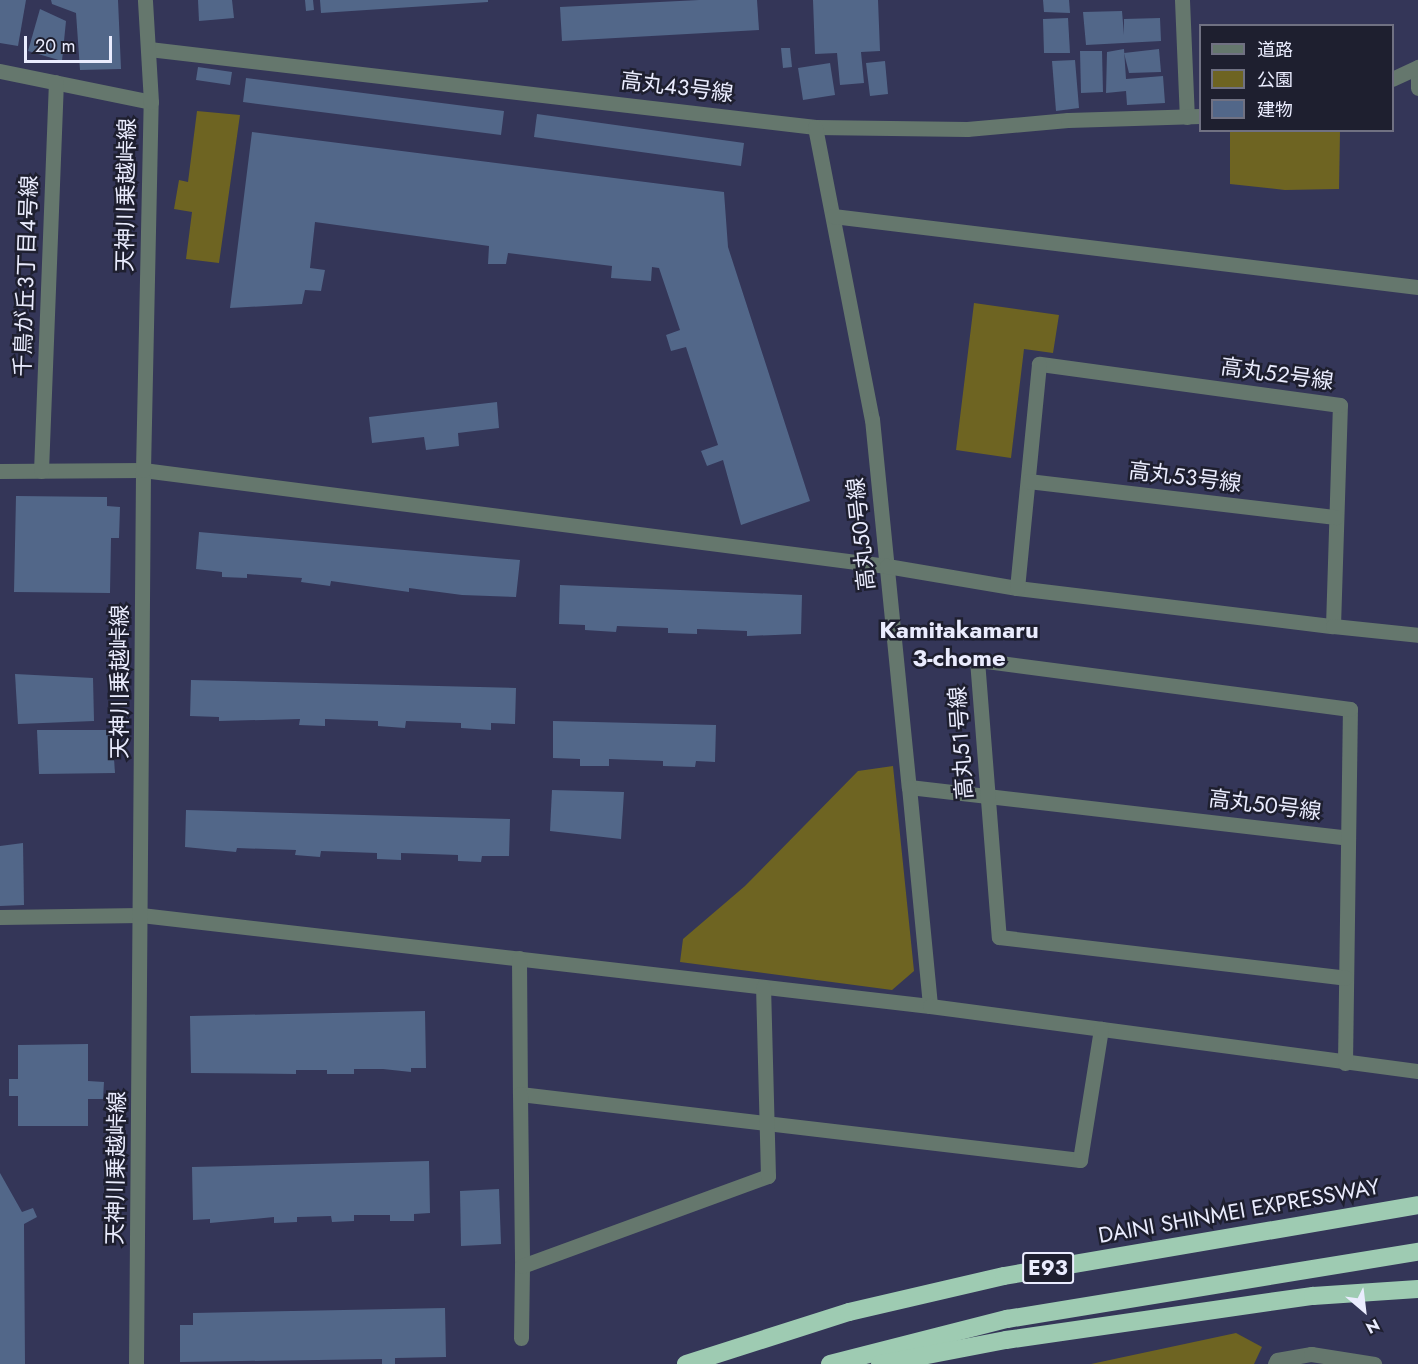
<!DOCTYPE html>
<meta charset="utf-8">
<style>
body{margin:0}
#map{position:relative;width:1418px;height:1364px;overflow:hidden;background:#343658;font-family:Jost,"Noto Sans JP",sans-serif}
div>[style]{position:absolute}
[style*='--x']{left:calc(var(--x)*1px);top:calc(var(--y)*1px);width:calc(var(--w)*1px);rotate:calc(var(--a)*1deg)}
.green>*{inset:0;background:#6e6422}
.building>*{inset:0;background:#526789}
.minor>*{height:15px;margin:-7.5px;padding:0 7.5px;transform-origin:7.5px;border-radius:7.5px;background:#65776d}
.tertiary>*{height:15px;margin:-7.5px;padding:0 7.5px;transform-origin:7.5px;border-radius:7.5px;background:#65776d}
.motorway>*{height:18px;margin:-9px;padding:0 9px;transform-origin:9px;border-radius:9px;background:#9ecbb2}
span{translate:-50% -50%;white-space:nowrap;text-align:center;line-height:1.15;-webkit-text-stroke:5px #1e1f2f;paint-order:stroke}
.shield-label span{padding:2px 4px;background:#1e1f2f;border:2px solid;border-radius:4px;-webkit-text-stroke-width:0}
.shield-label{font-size:21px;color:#eaecfe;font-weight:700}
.street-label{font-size:22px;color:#eaecfe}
.neighbourhood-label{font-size:24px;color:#eaecfe;font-weight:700}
.legend{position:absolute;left:1199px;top:24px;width:195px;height:108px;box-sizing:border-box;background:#1e1f2f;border:2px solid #707182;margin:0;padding:8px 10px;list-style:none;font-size:18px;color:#eaecfe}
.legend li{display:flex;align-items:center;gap:12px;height:30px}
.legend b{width:30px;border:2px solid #707182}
.north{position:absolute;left:1334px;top:1280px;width:60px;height:60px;-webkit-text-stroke:4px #1e1f2f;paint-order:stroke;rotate:152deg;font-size:16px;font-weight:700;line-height:24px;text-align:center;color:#eaecfe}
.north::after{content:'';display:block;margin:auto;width:21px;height:27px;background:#eaecfe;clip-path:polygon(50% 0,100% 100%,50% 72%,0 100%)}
.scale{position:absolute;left:24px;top:36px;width:88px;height:27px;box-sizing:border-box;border:3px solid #eaecfe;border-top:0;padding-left:8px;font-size:18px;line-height:21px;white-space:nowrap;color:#eaecfe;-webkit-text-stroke:4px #1e1f2f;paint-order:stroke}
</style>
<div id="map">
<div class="green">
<i style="clip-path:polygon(197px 111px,240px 115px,219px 263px,186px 259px,192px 212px,174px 209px,179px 180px,188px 182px)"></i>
<i style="clip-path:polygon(1230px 131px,1340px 131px,1339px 189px,1285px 190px,1230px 184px)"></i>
<i style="clip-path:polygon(974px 303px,1059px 315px,1053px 353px,1024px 349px,1011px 458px,956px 450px)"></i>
<i style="clip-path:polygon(893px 766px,914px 971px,892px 990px,680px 962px,683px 939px,745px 886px,858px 771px)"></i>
<i style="clip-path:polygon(1236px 1333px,1262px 1347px,1254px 1364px,1091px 1364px)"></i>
</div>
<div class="building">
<i style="clip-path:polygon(0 0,26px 0,18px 46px,0 43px)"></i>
<i style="clip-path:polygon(51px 0,118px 0,121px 69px,80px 70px,76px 13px,52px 4px)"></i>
<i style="clip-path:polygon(198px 0,232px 0,234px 18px,199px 21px)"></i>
<i style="clip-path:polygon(305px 0,313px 0,314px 10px,306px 11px)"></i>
<i style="clip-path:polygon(320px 0,488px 0,488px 2px,321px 13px)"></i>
<i style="clip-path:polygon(699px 0,757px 0,759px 30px,562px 41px,560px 7px)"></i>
<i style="clip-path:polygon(813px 0,878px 0,880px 51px,861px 52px,864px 83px,840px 85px,837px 53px,815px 54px)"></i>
<i style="clip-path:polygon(1043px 0,1069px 0,1070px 13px,1044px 12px)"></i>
<i style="clip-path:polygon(40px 9px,66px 21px,62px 61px,28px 51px)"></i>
<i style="clip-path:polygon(1122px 11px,1124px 35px,1124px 19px,1160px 18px,1161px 41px,1086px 45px,1083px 12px)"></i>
<i style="clip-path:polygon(1068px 18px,1070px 53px,1044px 53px,1043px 19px)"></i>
<i style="clip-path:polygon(781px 48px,790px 48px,792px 67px,783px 68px)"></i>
<i style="clip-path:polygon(1124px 49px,1126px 79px,1163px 76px,1165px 103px,1127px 105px,1126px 91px,1106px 93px,1107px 52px)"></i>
<i style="clip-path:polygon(1159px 49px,1161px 72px,1129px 73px,1124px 53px)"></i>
<i style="clip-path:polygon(1080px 51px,1102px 51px,1103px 92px,1081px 93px)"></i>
<i style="clip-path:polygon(1075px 60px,1079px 108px,1056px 111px,1052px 61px)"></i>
<i style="clip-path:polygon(885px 61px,888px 94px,870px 96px,866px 63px)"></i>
<i style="clip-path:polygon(830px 63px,835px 95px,803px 100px,798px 68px)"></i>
<i style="clip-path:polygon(198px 67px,232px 72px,230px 85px,196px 80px)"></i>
<i style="clip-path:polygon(246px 78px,504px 111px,501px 135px,243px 102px)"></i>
<i style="clip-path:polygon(537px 114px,744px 143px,741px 166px,534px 137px)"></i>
<i style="clip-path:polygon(252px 132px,724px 192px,728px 247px,810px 501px,741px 525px,723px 460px,707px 466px,701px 451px,718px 445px,686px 347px,671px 351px,666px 335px,680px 330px,659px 268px,652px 267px,651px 281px,611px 278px,612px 266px,508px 253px,506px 264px,488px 264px,489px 246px,315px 222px,310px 268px,325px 270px,321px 291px,305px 290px,302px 304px,230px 308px)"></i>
<i style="clip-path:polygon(497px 402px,499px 428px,458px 433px,459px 446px,426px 450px,424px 437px,372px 443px,369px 417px)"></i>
<i style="clip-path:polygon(16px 496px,107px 497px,107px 506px,120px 507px,119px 538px,111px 538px,110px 593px,14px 592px)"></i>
<i style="clip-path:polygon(199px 532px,520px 560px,516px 597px,462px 595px,409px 588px,409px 592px,331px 581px,330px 586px,301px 582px,302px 578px,247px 574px,247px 578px,222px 577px,222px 572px,196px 569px)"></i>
<i style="clip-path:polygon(560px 585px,802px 595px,801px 634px,747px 636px,747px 631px,697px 629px,697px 634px,668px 633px,668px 628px,617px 626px,616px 632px,585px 630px,585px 625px,559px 624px)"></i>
<i style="clip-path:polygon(15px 674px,93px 678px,94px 721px,18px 724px)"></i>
<i style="clip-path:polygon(191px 680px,516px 688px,515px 724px,491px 723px,491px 730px,461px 728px,461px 723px,406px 721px,405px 728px,378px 726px,378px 721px,325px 719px,325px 726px,299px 725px,300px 719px,219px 721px,219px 717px,190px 716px)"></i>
<i style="clip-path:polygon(553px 721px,716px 725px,715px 762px,696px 761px,695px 767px,663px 766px,663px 761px,609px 759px,609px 766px,580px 766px,580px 759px,553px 758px)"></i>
<i style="clip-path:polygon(37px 730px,112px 730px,115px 773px,39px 774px)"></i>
<i style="clip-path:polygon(552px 790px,624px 792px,621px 839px,550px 831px)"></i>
<i style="clip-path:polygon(186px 810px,510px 819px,509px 856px,482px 856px,481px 862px,458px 861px,458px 855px,401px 853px,401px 860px,377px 859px,377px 853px,321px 851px,320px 857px,295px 855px,296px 850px,237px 848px,236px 852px,185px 847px)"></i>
<i style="clip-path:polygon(23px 843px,24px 905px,0 906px,0 846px)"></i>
<i style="clip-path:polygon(425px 1011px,426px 1068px,411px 1068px,411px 1072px,383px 1069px,354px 1069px,354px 1074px,327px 1074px,327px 1070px,296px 1070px,296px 1074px,191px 1073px,190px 1016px)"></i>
<i style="clip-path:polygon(88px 1044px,88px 1081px,104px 1082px,103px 1099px,88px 1099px,88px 1126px,18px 1126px,18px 1096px,9px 1096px,9px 1079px,18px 1079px,18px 1045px)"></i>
<i style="clip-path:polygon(429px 1161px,430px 1213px,414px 1214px,414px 1221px,390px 1221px,390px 1215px,354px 1215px,354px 1221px,332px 1222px,331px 1216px,297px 1217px,297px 1222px,274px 1223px,274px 1217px,210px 1223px,210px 1219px,193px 1220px,192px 1167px)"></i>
<i style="clip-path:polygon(0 1173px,22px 1212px,33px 1208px,37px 1217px,24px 1224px,25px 1364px,0 1364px)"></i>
<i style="clip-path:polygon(499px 1189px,501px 1244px,461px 1246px,460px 1191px)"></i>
<i style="clip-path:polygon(445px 1308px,446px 1357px,395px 1358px,395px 1364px,382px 1364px,382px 1359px,180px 1362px,180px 1325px,193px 1325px,193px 1313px)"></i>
</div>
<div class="minor">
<i style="--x:1182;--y:0;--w:117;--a:87.6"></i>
<i style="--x:149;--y:49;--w:671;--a:6.68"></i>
<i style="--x:815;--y:127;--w:152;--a:0.8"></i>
<i style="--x:967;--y:129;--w:101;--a:-5.1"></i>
<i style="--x:1068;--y:120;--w:132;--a:-1.7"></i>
<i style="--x:1418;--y:67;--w:21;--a:90"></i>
<i style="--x:0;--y:71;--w:154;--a:11.6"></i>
<i style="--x:1392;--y:79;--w:29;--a:-25"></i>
<i style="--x:815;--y:127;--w:298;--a:79"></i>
<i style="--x:872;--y:419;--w:370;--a:84.3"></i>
<i style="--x:909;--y:787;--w:442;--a:6.6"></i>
<i style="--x:833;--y:216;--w:589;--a:6.92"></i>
<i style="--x:0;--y:471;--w:143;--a:-0.4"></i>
<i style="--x:143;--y:470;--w:750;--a:7.35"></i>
<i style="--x:887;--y:566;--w:132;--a:9.6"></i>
<i style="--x:1017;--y:588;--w:318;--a:6.9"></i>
<i style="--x:1333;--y:626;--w:221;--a:-88.2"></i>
<i style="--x:1340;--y:405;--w:304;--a:-172.2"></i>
<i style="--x:1039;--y:364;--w:225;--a:95.6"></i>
<i style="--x:41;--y:471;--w:389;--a:-87.8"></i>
<i style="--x:1028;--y:481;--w:310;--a:6.7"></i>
<i style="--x:1333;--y:626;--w:85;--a:6"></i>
<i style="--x:909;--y:787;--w:220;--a:84.5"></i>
<i style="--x:0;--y:917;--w:141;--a:-0.8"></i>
<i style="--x:141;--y:915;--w:794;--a:6.58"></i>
<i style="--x:930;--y:1006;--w:492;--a:7.6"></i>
<i style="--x:519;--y:958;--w:136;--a:89.6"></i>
<i style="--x:520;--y:1094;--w:564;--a:6.72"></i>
<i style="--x:1080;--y:1160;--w:133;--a:-80.9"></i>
<i style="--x:1345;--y:1063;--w:354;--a:-89.2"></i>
<i style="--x:1350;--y:709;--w:376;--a:-172.5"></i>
<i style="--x:977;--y:660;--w:278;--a:85.5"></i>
<i style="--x:999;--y:937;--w:349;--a:6.7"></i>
<i style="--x:520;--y:1094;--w:172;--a:89.3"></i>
<i style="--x:521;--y:1338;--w:72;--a:-89.2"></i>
<i style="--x:522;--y:1266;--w:262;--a:-20.1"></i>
<i style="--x:768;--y:1176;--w:189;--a:-91.5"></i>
<i style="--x:1275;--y:1364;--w:4;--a:-63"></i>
<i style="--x:1277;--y:1360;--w:35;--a:-10"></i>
<i style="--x:1311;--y:1354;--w:64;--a:9"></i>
</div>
<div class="tertiary">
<i style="--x:136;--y:1364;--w:894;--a:-89.55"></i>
<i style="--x:143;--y:470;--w:368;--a:-88.8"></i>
<i style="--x:151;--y:102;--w:102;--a:-93.4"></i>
</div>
<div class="motorway">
<i style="--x:686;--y:1364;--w:171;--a:-17.7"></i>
<i style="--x:849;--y:1312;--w:159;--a:-13.1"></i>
<i style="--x:1004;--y:1276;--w:420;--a:-9.7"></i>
<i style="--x:830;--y:1364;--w:183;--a:-14.3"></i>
<i style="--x:1007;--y:1319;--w:416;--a:-9.3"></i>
<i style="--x:880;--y:1364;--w:128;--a:-10.8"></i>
<i style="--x:1006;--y:1340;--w:310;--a:-8.2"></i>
<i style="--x:1313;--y:1296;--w:105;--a:-3.8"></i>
</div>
<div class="shield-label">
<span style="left:1048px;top:1268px">E93</span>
</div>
<div class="street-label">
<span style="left:677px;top:87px;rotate:7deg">高丸４３号線</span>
<span style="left:126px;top:195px;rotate:-89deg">天神川乗越峠線</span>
<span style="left:26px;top:276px;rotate:-88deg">千鳥が丘３丁目４号線</span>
<span style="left:1277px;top:374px;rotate:8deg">高丸５２号線</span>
<span style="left:1185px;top:477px;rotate:7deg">高丸５３号線</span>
<span style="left:861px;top:534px;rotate:-96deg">高丸５０号線</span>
<span style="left:120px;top:682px;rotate:-90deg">天神川乗越峠線</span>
<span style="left:961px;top:743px;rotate:-94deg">高丸５１号線</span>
<span style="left:1265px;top:805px;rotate:7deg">高丸５０号線</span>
<span style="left:116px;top:1168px;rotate:-89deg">天神川乗越峠線</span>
<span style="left:1239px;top:1211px;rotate:-10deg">DAINI SHINMEI EXPRESSWAY</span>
</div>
<div class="neighbourhood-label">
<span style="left:959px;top:644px">Kamitakamaru<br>3-chome</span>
</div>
<ul class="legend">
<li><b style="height:8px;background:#65776d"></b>道路</li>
<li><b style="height:16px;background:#6e6422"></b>公園</li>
<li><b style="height:16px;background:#526789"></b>建物</li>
</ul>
<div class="north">N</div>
<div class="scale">20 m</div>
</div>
